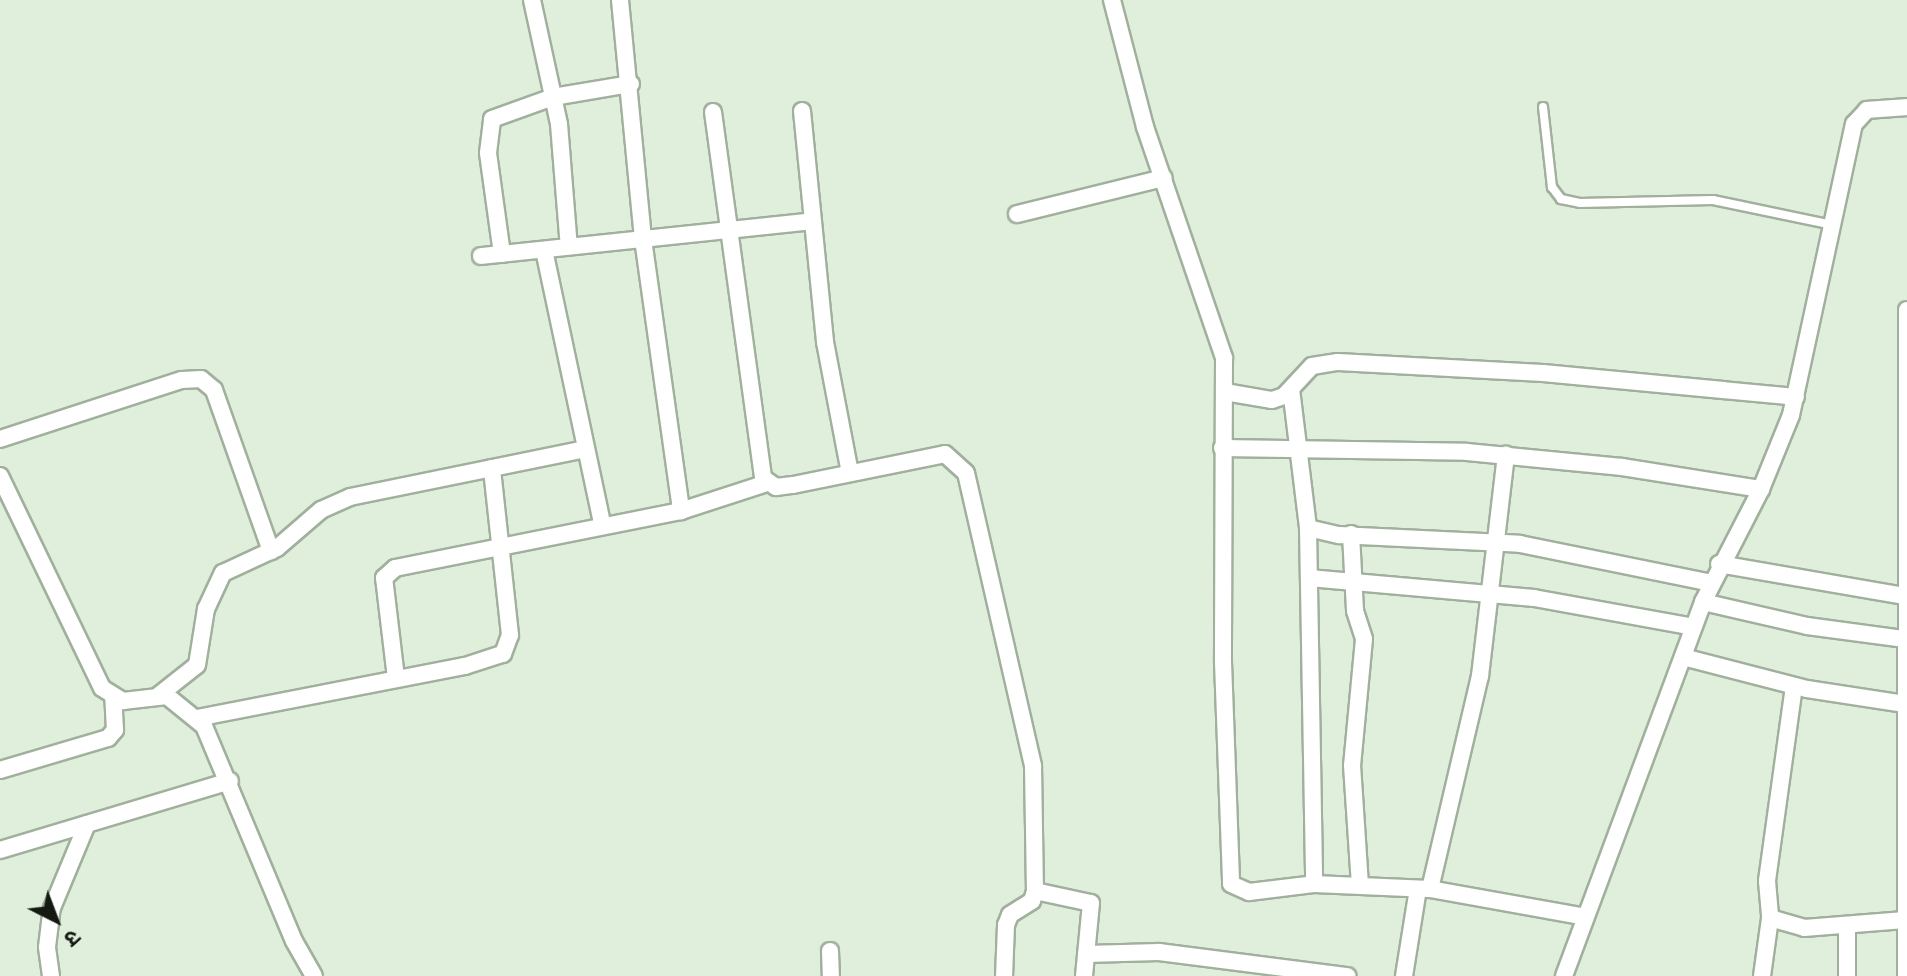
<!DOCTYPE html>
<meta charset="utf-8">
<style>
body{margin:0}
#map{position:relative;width:1907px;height:976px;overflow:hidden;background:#dfefdb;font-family:"Source Sans 3","Noto Sans Devanagari",sans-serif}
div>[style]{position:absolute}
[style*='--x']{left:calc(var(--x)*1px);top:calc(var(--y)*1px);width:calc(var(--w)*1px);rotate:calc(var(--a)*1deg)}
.roads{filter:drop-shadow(2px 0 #a1b09d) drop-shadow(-2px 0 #a1b09d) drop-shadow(0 2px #a1b09d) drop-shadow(0 -2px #a1b09d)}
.lane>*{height:8px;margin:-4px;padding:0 4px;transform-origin:4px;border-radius:4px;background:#fff}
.street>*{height:16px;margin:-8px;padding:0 8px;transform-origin:8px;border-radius:8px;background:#fff}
span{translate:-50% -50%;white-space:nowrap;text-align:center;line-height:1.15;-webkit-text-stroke:8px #dfefdb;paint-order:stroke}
.north{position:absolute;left:16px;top:880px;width:80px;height:80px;-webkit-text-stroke:6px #dfefdb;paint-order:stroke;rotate:138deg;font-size:22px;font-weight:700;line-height:32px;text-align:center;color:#141912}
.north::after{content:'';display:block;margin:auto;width:28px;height:36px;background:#141912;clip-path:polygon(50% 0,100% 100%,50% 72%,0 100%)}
</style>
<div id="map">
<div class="roads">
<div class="lane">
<i style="--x:1543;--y:107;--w:81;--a:83.6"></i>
<i style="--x:1552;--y:187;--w:15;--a:53"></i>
<i style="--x:1561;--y:199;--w:19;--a:12"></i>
<i style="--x:1580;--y:203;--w:133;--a:-1.3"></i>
<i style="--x:1713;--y:200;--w:123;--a:11.8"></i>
</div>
<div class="street">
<i style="--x:532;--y:0;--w:127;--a:77.7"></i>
<i style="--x:559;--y:124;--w:123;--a:85.4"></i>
<i style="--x:620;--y:0;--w:240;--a:84.5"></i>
<i style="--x:643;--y:239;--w:275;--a:82"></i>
<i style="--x:1112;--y:0;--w:131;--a:75.4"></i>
<i style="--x:1145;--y:127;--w:244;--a:71.1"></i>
<i style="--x:1224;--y:358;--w:304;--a:90.2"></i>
<i style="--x:1223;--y:662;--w:222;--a:87.9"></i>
<i style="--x:1231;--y:884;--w:20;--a:24"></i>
<i style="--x:1249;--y:892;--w:65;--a:-7"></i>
<i style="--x:1314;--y:884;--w:116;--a:2.5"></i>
<i style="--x:1430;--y:889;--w:158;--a:10.2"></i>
<i style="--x:802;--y:111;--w:232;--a:84.3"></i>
<i style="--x:825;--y:342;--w:133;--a:79.2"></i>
<i style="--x:713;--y:112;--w:369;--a:82.2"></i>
<i style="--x:763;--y:478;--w:16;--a:35"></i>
<i style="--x:776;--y:487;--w:17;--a:-7"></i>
<i style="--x:793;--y:485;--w:155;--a:-11.5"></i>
<i style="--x:945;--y:454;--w:28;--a:42"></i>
<i style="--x:966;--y:473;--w:301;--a:77.1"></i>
<i style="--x:1033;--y:766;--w:125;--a:89.1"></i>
<i style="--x:1035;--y:891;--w:10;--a:107"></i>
<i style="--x:1032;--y:901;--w:26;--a:148"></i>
<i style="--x:1010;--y:915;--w:11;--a:112"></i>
<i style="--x:1006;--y:925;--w:51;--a:92.2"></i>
<i style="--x:1017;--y:214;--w:151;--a:-13.8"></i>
<i style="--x:544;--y:250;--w:280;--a:78"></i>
<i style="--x:502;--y:254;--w:102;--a:-97.9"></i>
<i style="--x:488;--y:153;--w:34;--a:-83"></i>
<i style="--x:492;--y:119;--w:65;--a:-19.8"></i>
<i style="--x:553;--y:97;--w:79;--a:-9.5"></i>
<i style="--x:481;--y:256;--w:333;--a:-6"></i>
<i style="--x:1291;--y:389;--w:140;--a:83"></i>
<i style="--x:1308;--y:528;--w:356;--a:89"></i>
<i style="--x:1225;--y:392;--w:48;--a:9.7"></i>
<i style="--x:1272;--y:400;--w:13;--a:-18"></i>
<i style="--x:1284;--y:396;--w:41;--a:-47"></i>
<i style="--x:1312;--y:366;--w:26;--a:-9"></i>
<i style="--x:1338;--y:362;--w:205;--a:3.1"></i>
<i style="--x:1543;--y:373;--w:254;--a:5.4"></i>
<i style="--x:0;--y:439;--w:191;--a:-18"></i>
<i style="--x:182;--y:380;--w:19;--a:-3"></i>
<i style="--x:201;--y:379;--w:17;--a:40"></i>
<i style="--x:214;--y:390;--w:171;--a:70.5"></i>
<i style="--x:1222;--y:448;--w:245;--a:0.9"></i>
<i style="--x:1467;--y:452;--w:156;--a:5.5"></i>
<i style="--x:1622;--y:467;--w:141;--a:9"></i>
<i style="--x:0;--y:476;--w:235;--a:64.3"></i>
<i style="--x:102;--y:688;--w:25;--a:32"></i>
<i style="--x:123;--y:701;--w:44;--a:-6.5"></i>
<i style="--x:167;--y:696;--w:48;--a:39"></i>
<i style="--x:204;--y:726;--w:233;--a:67.3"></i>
<i style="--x:294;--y:941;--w:40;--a:60.3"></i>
<i style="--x:1308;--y:528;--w:32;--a:13"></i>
<i style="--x:1339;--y:535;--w:181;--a:2.8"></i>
<i style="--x:1520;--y:544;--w:195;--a:11.5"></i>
<i style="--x:1351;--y:534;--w:77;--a:87"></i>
<i style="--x:1355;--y:611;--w:29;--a:72"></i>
<i style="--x:1364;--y:639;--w:127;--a:95.4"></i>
<i style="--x:1352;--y:765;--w:120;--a:86.2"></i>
<i style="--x:1719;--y:564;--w:189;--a:9.8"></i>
<i style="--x:1309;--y:578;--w:226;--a:5.1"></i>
<i style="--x:1534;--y:598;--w:162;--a:10.3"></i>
<i style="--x:1703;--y:602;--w:107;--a:13"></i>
<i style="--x:1807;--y:626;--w:99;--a:7.6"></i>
<i style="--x:1683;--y:657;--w:128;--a:14.5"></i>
<i style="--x:1807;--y:689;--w:99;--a:8.7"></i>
<i style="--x:396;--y:678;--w:101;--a:-96.8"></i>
<i style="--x:384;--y:578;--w:15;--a:-42"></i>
<i style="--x:395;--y:568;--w:292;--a:-11.3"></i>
<i style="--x:681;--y:511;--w:90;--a:-18"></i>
<i style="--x:1794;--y:686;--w:197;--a:97.9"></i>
<i style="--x:1767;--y:881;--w:37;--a:85"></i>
<i style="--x:1770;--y:918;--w:35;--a:16"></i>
<i style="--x:1804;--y:928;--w:101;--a:-4.5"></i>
<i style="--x:159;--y:695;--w:48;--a:-38.3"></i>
<i style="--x:197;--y:665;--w:57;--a:-80.9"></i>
<i style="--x:206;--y:609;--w:40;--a:-65"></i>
<i style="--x:223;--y:573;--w:60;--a:-24.8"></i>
<i style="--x:277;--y:548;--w:58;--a:-40.8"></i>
<i style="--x:321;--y:510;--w:32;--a:-24"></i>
<i style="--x:350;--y:497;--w:241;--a:-11.5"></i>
<i style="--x:197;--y:718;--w:273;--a:-11"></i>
<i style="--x:465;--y:666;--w:40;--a:-18"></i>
<i style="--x:503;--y:654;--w:20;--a:-70"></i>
<i style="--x:510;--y:635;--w:168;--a:-96.2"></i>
<i style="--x:0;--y:770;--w:113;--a:-16.5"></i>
<i style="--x:108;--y:738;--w:11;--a:-49"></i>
<i style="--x:115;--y:730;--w:33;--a:-93"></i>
<i style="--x:0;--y:850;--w:240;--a:-16.7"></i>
<i style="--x:1430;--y:889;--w:219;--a:-76.8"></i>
<i style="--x:1480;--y:676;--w:223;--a:-83.3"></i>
<i style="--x:1035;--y:891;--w:57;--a:12.1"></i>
<i style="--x:1091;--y:903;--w:73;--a:95.5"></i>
<i style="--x:1847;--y:925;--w:51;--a:90"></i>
<i style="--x:830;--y:951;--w:25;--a:88"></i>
<i style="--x:1086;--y:954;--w:73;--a:-1.6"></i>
<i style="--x:1159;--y:952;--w:190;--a:7.3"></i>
<i style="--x:51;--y:976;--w:29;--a:-98"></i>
<i style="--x:47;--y:947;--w:39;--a:-83"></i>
<i style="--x:52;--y:908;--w:91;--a:-67.4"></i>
<i style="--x:1404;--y:976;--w:88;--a:-80.9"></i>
<i style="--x:1564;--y:976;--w:399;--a:-69.6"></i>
<i style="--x:1703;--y:602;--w:127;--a:-62.8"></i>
<i style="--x:1761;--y:489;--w:80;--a:-67.9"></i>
<i style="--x:1791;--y:415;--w:298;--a:-77.8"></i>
<i style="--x:1854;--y:124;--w:19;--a:-47"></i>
<i style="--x:1867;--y:110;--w:40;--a:-4.3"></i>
<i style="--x:1762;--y:976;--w:59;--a:-82.1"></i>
<i style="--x:1906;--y:976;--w:666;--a:-89.91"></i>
</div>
</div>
<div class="north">उ</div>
</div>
